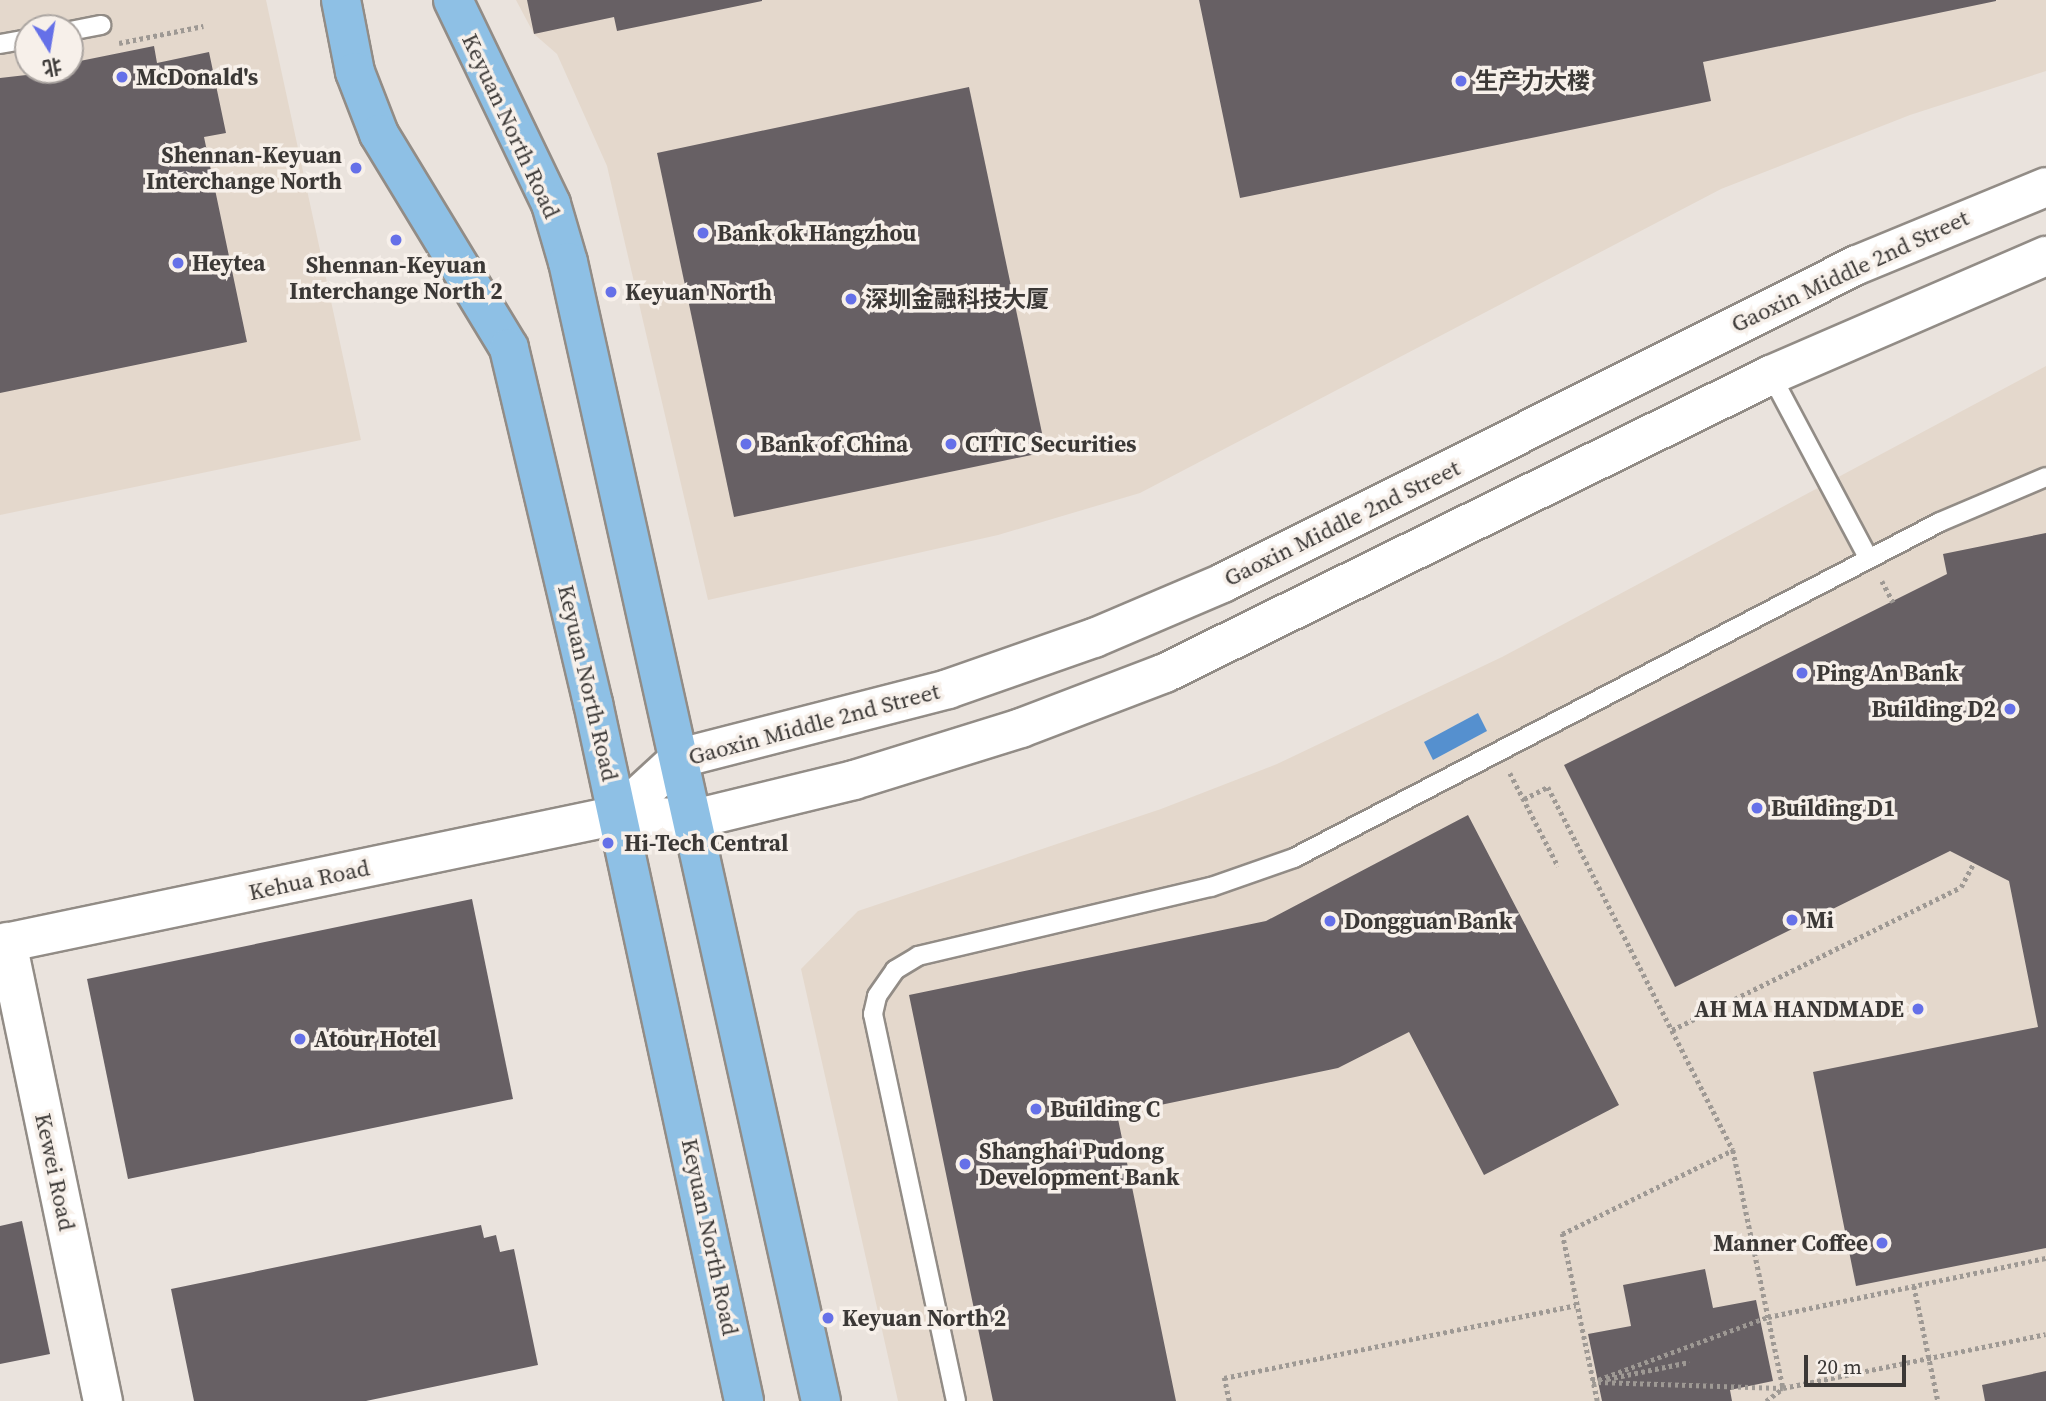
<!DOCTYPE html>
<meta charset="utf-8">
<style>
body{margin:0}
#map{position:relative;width:2046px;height:1401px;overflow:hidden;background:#eae3dd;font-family:"Source Serif 4","Noto Sans SC",serif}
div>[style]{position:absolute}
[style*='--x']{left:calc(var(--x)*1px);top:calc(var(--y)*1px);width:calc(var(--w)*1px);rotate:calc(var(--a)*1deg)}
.built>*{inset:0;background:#e4d8cc}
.water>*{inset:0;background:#5590cf}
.building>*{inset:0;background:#676064}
.path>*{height:4.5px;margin-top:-2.25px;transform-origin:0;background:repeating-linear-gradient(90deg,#9e9994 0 3.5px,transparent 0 7px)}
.roads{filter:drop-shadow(2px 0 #928c86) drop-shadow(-2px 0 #928c86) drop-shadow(0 2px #928c86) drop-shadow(0 -2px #928c86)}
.service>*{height:18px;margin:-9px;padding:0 9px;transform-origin:9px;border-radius:9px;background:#fff}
.tertiary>*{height:38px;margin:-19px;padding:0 19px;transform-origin:19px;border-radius:19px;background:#fff}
.secondary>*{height:38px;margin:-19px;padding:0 19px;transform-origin:19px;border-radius:19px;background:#fff}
.primary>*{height:38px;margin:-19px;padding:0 19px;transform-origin:19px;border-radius:19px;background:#8ec0e5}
.dots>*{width:19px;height:19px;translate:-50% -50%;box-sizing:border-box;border:4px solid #f7f0ea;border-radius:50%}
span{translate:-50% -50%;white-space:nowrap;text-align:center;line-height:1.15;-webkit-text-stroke:7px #f7f0ea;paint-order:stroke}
.poi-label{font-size:23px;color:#3b3836;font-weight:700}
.left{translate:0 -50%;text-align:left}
.right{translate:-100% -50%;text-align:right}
.street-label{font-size:23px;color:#3b3836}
.north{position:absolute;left:14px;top:14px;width:70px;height:70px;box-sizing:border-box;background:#f7f0ea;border:2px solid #aca6a2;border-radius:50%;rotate:169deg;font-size:19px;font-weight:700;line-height:28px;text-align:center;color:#3b3836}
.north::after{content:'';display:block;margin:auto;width:24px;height:32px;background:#6570e8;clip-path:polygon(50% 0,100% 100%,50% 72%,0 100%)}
.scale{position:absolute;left:1804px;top:1355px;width:102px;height:32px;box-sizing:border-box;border:4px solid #3b3836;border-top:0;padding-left:9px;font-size:21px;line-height:24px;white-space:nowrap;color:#3b3836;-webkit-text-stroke:5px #f7f0ea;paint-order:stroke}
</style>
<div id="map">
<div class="built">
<i style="clip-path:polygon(evenodd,0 0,266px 0,361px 440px,0 515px,0 0,28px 28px,70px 28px,70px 70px,28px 70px,28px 28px)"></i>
<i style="clip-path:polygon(516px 0,2046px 0,2046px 71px,1910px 115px,1721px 189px,1140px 493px,998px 535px,708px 600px,607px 166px,557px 54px,534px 34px)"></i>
<i style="clip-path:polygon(2046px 366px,2046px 1401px,898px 1401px,801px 969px,858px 911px,1161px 809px,1277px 764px,1502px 657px)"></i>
</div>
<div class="water">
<i style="clip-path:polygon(1478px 713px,1487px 731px,1433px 760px,1424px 742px)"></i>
</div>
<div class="building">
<i style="clip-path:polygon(527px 0,762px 0,762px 1px,617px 31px,614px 17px,534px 34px)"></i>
<i style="clip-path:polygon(1199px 0,1996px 0,1996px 1px,1703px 62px,1711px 101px,1240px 198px)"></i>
<i style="clip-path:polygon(154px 46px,157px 63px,209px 52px,226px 133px,204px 137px,247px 342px,0 393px,0 78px,70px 70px,70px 63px)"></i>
<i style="clip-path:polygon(969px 87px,1046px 452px,734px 517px,657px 153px)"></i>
<i style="clip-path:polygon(2046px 533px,2046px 1248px,1856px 1286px,1813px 1072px,2038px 1027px,2009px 881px,1950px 851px,1675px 987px,1564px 765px,1947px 574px,1943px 554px)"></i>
<i style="clip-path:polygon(1468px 815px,1619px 1105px,1484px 1175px,1409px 1032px,1338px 1068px,1117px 1114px,1176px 1401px,993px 1401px,909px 995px,1266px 921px)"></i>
<i style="clip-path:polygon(472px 899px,513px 1099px,128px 1179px,87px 979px)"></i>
<i style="clip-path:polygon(22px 1221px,50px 1354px,0 1364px,0 1226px)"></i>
<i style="clip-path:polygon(481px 1225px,484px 1238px,496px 1235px,500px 1252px,514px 1249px,538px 1365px,366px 1401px,194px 1401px,171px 1289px)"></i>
<i style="clip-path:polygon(1705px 1269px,1713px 1308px,1756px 1300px,1773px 1381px,1730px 1390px,1732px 1401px,1602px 1401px,1588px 1334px,1631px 1326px,1623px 1285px)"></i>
<i style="clip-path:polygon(2046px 1371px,2046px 1401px,1985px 1401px,1982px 1385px)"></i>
</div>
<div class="path">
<i style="--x:119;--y:43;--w:86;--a:-11.4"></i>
<i style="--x:1882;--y:581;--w:24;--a:62"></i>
<i style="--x:1510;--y:773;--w:105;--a:62.7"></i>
<i style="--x:1524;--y:799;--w:27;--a:-27"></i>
<i style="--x:1548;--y:787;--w:407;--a:63"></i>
<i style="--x:1733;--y:1150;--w:243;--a:78.1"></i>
<i style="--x:1672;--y:1030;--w:322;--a:-26.3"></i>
<i style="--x:1961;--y:887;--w:27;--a:-62"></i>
<i style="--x:1914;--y:1286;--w:117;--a:78.2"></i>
<i style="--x:1607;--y:1379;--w:84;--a:-11.7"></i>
<i style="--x:1592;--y:1382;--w:188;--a:-20.3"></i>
<i style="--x:1768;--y:1317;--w:284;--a:-12"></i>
<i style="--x:1598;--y:1382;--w:185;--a:1.9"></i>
<i style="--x:1783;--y:1388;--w:268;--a:-11.6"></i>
<i style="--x:1229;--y:1401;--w:24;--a:-102"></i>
<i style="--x:1224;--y:1378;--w:359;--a:-11.7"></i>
<i style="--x:1597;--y:1401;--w:171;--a:-101.8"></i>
<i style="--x:1562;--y:1234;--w:191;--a:-26.2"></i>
<i style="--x:1766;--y:1401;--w:20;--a:-37"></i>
</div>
<div class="roads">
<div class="service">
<i style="--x:70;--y:31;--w:32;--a:-11"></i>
<i style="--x:0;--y:44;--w:28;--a:-10"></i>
<i style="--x:1771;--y:375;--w:208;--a:62"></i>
<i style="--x:956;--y:1401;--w:396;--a:-102.1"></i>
<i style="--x:873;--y:1014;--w:18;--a:-77"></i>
<i style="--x:877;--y:996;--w:32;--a:-55"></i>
<i style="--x:895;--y:970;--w:27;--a:-31"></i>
<i style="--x:918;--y:956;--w:301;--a:-13.3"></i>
<i style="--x:1211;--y:887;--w:88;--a:-19.3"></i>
<i style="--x:1294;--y:858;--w:728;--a:-27.48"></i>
<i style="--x:1940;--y:522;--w:115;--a:-23"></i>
</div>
<div class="tertiary">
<i style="--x:7;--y:942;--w:469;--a:78.2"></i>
</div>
<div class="secondary">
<i style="--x:618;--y:815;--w:84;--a:-42.6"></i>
<i style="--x:680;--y:758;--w:277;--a:-14.4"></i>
<i style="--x:948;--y:689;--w:155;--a:-19.3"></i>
<i style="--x:1094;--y:638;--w:140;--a:-23.1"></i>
<i style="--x:1223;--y:583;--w:709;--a:-26.64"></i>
<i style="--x:1857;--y:265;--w:204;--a:-22.4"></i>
<i style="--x:0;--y:944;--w:631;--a:-11.79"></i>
<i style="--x:618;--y:815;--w:76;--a:3"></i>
<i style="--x:694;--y:819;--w:165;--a:-13.7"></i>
<i style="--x:854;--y:780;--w:175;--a:-17.3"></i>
<i style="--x:1021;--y:728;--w:154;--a:-20.9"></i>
<i style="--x:1165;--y:673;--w:675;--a:-26.19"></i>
<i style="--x:1771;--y:375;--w:300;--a:-23.4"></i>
</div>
<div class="primary">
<i style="--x:341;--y:0;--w:73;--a:79"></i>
<i style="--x:355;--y:72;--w:66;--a:68.8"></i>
<i style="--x:379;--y:134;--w:250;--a:58.7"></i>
<i style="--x:509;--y:348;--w:365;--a:76.7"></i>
<i style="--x:593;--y:703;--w:714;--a:77.79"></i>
<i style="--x:453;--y:0;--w:226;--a:64.3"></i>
<i style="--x:551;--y:204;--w:60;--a:73.7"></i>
<i style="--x:568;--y:262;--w:1167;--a:77.48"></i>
</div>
</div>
<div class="dots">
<i style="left:122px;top:77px;background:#6570e8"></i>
<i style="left:1461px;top:81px;background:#6570e8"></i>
<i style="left:356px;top:168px;background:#6570e8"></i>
<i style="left:703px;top:233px;background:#6570e8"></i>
<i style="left:396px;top:240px;background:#6570e8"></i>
<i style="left:178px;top:263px;background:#6570e8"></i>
<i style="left:611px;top:292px;background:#6570e8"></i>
<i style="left:851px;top:299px;background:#6570e8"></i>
<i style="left:746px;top:444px;background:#6570e8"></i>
<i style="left:951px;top:444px;background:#6570e8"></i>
<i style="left:1802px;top:673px;background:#6570e8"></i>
<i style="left:2010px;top:709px;background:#6570e8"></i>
<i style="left:1757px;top:808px;background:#6570e8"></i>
<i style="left:608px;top:843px;background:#6570e8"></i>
<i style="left:1792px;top:920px;background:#6570e8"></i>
<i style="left:1330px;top:921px;background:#6570e8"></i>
<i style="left:1918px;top:1009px;background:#6570e8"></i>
<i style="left:300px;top:1039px;background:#6570e8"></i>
<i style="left:1036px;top:1109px;background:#6570e8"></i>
<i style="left:965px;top:1164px;background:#6570e8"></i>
<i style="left:1882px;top:1243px;background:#6570e8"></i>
<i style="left:828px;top:1318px;background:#6570e8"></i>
</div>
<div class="poi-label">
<span class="left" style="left:136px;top:77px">McDonald's</span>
<span class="left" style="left:1475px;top:81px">生产力大楼</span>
<span class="right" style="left:342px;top:168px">Shennan-Keyuan<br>Interchange North</span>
<span class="left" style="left:717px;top:233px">Bank ok Hangzhou</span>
<span class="left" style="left:192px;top:263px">Heytea</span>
<span style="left:396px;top:278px">Shennan-Keyuan<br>Interchange North 2</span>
<span class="left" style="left:625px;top:292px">Keyuan North</span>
<span class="left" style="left:865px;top:299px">深圳金融科技大厦</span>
<span class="left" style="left:760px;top:444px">Bank of China</span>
<span class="left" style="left:965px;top:444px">CITIC Securities</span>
<span class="left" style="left:1816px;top:673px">Ping An Bank</span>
<span class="right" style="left:1996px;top:709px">Building D2</span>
<span class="left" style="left:1771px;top:808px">Building D1</span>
<span class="left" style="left:624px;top:843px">Hi-Tech Central</span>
<span class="left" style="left:1806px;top:920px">Mi</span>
<span class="left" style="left:1344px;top:921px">Dongguan Bank</span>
<span class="right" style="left:1904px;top:1009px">AH MA HANDMADE</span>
<span class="left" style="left:314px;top:1039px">Atour Hotel</span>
<span class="left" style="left:1050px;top:1109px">Building C</span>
<span class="left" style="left:979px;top:1164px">Shanghai Pudong<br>Development Bank</span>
<span class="right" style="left:1868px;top:1243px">Manner Coffee</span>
<span class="left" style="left:842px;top:1318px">Keyuan North 2</span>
</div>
<div class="street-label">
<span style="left:511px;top:126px;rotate:65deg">Keyuan North Road</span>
<span style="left:1850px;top:271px;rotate:-25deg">Gaoxin Middle 2nd Street</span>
<span style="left:1342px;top:523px;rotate:-26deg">Gaoxin Middle 2nd Street</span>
<span style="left:588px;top:683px;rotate:77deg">Keyuan North Road</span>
<span style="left:814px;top:724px;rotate:-15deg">Gaoxin Middle 2nd Street</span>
<span style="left:309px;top:880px;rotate:-12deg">Kehua Road</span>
<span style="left:55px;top:1172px;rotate:78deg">Kewei Road</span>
<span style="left:710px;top:1237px;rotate:78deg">Keyuan North Road</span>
</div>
<div class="north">北</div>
<div class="scale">20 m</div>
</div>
